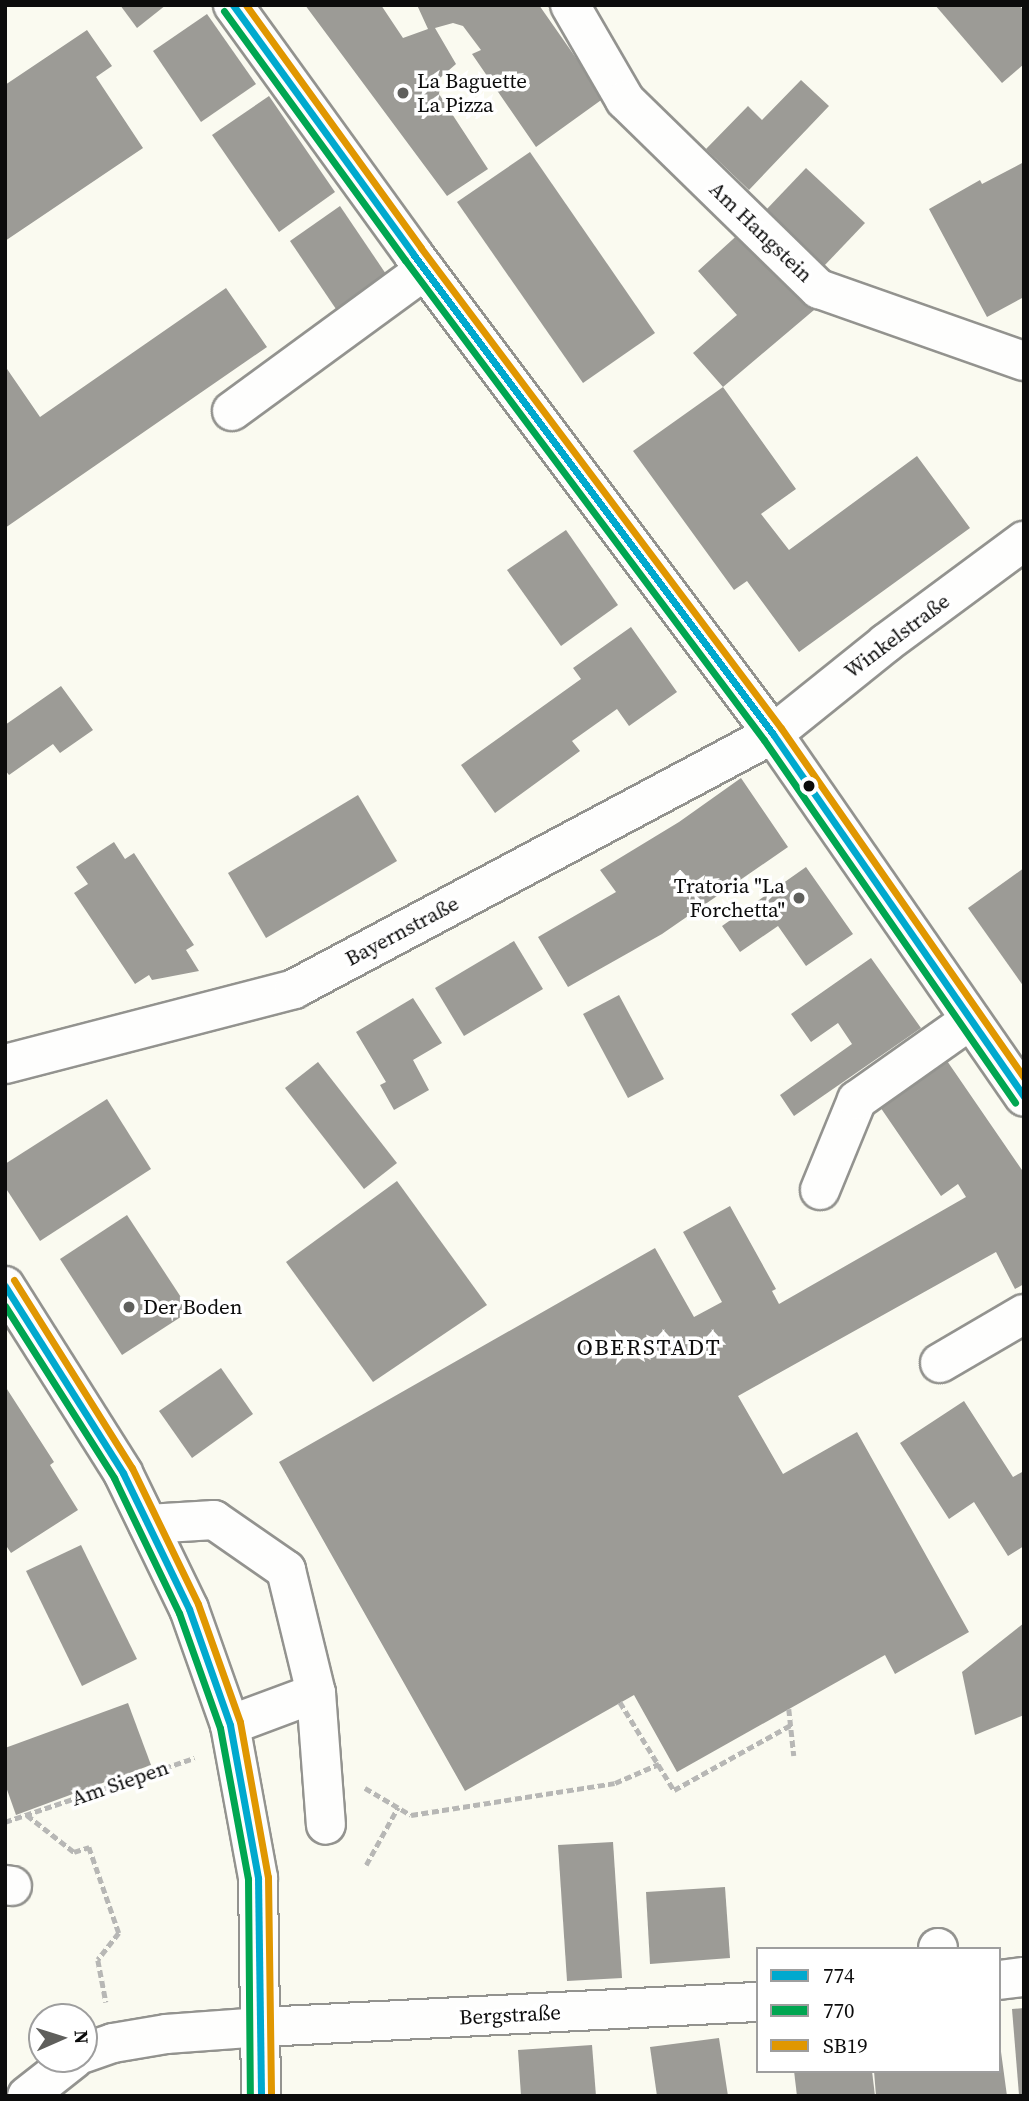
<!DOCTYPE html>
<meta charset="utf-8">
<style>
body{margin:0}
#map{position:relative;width:1029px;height:2101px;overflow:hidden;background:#fafaf0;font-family:"Source Serif 4",serif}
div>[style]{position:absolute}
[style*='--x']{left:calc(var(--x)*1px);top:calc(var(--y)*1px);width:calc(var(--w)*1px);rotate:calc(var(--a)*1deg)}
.building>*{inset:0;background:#9c9b96}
.path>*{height:4.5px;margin-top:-2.25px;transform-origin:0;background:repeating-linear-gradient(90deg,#b7b7b5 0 7px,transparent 0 10.5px)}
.roads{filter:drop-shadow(2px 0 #93938f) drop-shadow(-2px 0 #93938f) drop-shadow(0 2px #93938f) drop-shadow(0 -2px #93938f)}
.minor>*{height:38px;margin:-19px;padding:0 19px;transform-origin:19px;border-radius:19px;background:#fefefd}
.bus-1>*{height:7px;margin:-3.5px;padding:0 3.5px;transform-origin:3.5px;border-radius:3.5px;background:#00a9ce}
.bus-2>*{height:7px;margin:-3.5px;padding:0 3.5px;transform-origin:3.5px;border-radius:3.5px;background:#00a651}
.bus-3>*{height:7px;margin:-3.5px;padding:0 3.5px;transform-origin:3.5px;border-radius:3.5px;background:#e09701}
.dots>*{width:19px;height:19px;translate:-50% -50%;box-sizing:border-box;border:4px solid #fff;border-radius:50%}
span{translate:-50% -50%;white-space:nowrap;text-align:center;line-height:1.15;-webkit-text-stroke:7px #fff;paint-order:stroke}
.poi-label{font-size:21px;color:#0c0c0c}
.left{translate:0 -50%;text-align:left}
.right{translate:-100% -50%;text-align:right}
.street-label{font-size:21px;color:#0c0c0c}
.neighbourhood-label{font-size:23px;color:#0c0c0c;letter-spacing:2px}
.frame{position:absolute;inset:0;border:7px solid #0c0c0c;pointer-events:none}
.legend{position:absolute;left:756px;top:1947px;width:245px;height:126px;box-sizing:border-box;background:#fff;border:2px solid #9e9e9e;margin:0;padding:9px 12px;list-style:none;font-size:21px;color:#0c0c0c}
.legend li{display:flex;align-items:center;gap:14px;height:35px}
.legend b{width:35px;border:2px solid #9e9e9e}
.north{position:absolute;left:28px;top:2003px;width:70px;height:70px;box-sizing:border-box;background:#fff;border:2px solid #9e9e9e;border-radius:50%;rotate:87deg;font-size:19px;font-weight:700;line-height:28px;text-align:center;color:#0c0c0c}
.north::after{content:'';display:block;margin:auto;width:24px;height:32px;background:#5f5f5c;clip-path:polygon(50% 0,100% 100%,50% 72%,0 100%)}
</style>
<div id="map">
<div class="building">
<i style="clip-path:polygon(120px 5px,166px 5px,137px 28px)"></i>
<i style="clip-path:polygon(305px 5px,381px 5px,403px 38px,428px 29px,417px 5px,539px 5px,604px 98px,536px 147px,472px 54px,481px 50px,463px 26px,453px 23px,435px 28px,456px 64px,441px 77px,439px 94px,488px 169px,447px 196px)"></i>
<i style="clip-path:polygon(935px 5px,1019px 5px,1024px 11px,1024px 64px,1002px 83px)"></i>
<i style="clip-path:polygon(207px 14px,256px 84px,201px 122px,153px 51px)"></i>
<i style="clip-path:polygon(87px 30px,112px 66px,96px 77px,143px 148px,5px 241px,5px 85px)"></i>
<i style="clip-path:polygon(801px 80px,829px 106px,749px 190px,706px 149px,748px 106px,762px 120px)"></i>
<i style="clip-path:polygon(269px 96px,335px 192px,279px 232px,212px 135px)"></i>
<i style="clip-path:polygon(530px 152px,655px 333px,583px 383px,457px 202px)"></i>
<i style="clip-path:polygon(1024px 162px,1024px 297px,987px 317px,929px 209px,980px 180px,982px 184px)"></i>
<i style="clip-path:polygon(806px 168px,865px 223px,824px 266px,765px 211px)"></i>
<i style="clip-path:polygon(340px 206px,388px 277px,338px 312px,290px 241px)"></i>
<i style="clip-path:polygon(743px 230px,814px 310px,723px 387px,796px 489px,761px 514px,789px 550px,917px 456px,970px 528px,799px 652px,747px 581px,734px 590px,633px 451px,723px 387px,693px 353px,737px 315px,698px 271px)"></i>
<i style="clip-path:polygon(226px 288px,267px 347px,5px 528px,5px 366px,40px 417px)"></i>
<i style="clip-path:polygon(566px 530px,618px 605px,561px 646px,507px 570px)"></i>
<i style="clip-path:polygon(631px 627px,677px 692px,629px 726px,617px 709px,572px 741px,580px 751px,495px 813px,461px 765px,581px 679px,573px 668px)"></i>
<i style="clip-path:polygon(61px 686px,93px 730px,60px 753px,53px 744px,9px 775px,5px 770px,5px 725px)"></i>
<i style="clip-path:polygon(741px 778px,788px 847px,662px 934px,568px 987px,538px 937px,616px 892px,600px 870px,679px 822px)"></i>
<i style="clip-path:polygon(358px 795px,397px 861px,266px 938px,228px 873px)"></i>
<i style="clip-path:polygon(114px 842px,125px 859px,134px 853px,194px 945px,186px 950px,199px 971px,152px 980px,149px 975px,135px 984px,74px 893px,88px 884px,76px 867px)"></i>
<i style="clip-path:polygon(806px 867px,853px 934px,806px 966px,778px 926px,740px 952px,722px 926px)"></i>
<i style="clip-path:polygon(1024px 868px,1024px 987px,968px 908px)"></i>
<i style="clip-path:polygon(514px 941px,543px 989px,464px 1036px,435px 988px)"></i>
<i style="clip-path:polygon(871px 958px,921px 1028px,794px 1116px,780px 1095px,852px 1044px,838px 1023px,811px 1042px,791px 1014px)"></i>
<i style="clip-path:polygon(619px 995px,664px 1079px,628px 1098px,583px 1014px)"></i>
<i style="clip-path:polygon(413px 998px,442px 1043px,413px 1060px,429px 1090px,394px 1110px,380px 1085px,386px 1082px,356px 1032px)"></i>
<i style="clip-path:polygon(943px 1055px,1024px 1173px,1024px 1284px,1015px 1289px,996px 1252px,738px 1396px,783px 1474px,857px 1432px,969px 1632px,895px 1674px,885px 1655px,677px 1772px,634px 1695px,465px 1791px,279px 1462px,655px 1248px,694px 1317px,722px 1302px,683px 1232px,730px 1206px,776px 1289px,772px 1291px,779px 1304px,966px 1197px,958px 1184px,941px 1196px,876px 1101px)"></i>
<i style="clip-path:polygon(318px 1062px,397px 1163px,364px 1189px,285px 1088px)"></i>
<i style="clip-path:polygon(107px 1099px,151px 1169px,40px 1241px,5px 1187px,5px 1164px)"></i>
<i style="clip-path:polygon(397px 1181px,487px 1305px,373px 1382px,286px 1262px)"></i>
<i style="clip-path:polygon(127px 1215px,190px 1311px,122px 1355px,60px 1259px)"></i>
<i style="clip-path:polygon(221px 1368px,253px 1414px,192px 1458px,159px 1411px)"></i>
<i style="clip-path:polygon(5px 1386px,54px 1462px,50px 1465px,78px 1510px,11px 1553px,5px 1544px)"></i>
<i style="clip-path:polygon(964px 1401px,1013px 1477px,1024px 1471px,1024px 1546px,1008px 1556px,974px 1502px,949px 1519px,900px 1443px)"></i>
<i style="clip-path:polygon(81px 1545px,137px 1659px,82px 1686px,26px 1571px)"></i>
<i style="clip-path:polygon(1024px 1623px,1024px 1715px,975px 1735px,962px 1672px)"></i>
<i style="clip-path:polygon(128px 1703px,151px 1765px,16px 1815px,5px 1784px,5px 1748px)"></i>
<i style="clip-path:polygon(613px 1842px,622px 1978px,567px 1981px,558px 1845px)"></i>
<i style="clip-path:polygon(725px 1887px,730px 1958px,650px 1964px,646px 1892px)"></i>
<i style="clip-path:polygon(1024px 2008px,1024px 2094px,1019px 2095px,1012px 2009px)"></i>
<i style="clip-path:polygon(999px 2037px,1007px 2096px,876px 2096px,874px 2071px,999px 2071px)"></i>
<i style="clip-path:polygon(719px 2038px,728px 2096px,657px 2096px,650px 2047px)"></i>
<i style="clip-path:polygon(592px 2045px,596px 2096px,521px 2096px,518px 2050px)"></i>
<i style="clip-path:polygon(794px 2071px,872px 2071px,875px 2096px,797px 2096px)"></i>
</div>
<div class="path">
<i style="--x:620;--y:1702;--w:103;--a:58.5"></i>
<i style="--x:674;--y:1790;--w:134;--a:-29.1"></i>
<i style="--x:789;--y:1709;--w:47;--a:83.9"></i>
<i style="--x:365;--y:1788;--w:53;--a:30.4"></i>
<i style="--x:411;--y:1815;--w:206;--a:-8.9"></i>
<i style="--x:615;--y:1783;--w:48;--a:-23.4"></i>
<i style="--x:27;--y:1815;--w:60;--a:38.2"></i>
<i style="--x:74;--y:1852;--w:16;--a:-18"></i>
<i style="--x:89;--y:1847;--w:91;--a:70.8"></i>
<i style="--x:119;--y:1933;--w:34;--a:128"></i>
<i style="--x:98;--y:1960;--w:43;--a:79.2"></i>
<i style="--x:5;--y:1822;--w:200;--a:-18.7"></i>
<i style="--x:366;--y:1865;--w:66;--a:-61.1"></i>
</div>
<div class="roads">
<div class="minor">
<i style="--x:233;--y:5;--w:307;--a:54.1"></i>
<i style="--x:413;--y:254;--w:600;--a:53.13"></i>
<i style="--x:773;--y:734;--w:441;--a:55.3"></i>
<i style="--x:570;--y:5;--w:110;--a:59.9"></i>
<i style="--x:625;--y:100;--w:271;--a:44.3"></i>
<i style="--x:819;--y:289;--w:217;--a:19.4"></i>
<i style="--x:232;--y:411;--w:239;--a:-36.2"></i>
<i style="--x:5;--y:1064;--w:299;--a:-14.5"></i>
<i style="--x:294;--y:989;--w:543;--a:-28.03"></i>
<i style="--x:773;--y:734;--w:145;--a:-38.8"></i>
<i style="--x:886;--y:643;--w:172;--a:-36.5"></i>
<i style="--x:820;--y:1190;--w:97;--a:-67.7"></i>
<i style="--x:857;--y:1100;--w:137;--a:-35.2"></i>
<i style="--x:5;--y:1286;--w:221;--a:57.7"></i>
<i style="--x:123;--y:1473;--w:151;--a:64.1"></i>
<i style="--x:189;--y:1609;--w:123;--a:70.5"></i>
<i style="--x:230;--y:1725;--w:156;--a:79.6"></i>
<i style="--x:258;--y:1878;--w:218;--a:89.2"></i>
<i style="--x:940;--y:1363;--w:97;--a:-30.3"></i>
<i style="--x:148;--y:1524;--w:66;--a:-3.5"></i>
<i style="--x:214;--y:1520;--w:88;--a:34.8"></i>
<i style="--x:286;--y:1570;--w:127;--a:76.3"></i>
<i style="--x:316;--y:1693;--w:92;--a:159.6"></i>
<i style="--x:316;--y:1693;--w:132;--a:85.7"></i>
<i style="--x:5;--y:1885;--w:7;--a:8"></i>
<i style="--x:938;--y:1948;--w:1;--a:90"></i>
<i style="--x:999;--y:1980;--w:25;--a:-7"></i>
<i style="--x:84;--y:2053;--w:31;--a:-19"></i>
<i style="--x:113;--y:2043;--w:54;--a:-9.6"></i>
<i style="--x:166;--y:2034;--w:96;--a:-4.2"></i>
<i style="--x:262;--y:2027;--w:497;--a:-2.9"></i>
<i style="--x:27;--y:2096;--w:60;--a:-38.2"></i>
</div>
</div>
<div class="bus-1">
<i style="--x:233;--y:5;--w:307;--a:54.1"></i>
<i style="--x:413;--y:254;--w:600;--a:53.13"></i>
<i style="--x:773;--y:734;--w:441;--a:55.3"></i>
<i style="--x:5;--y:1286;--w:221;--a:57.7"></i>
<i style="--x:123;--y:1473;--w:151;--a:64.1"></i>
<i style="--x:189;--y:1609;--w:123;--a:70.5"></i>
<i style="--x:230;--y:1725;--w:156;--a:79.6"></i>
<i style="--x:258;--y:1878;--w:218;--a:89.2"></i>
</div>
<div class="bus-2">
<i style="--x:224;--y:11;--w:308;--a:54"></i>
<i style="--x:405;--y:260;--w:599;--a:53.21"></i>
<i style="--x:764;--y:740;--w:441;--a:55.3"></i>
<i style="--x:5;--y:1306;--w:204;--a:57.6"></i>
<i style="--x:114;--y:1478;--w:150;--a:64.3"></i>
<i style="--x:179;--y:1613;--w:122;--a:70.4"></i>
<i style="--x:220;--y:1728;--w:154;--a:79.5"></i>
<i style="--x:248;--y:1879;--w:217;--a:89.5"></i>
</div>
<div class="bus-3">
<i style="--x:246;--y:5;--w:299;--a:54.2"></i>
<i style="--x:421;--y:248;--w:600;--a:53.13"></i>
<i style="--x:781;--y:728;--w:426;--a:55.2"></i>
<i style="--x:14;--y:1280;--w:222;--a:57.9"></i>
<i style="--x:132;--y:1468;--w:151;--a:64.1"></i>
<i style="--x:198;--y:1604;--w:125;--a:70.4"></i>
<i style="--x:240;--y:1722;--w:158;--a:79.8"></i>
<i style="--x:268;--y:1877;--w:219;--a:89.2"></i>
</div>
<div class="dots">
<i style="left:403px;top:93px;background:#5f5f5c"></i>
<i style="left:809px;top:786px;background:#0c0c0c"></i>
<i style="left:799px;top:898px;background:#5f5f5c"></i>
<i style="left:129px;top:1307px;background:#5f5f5c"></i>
</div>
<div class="poi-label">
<span class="left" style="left:417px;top:93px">La Baguette<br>La Pizza</span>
<span class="right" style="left:785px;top:898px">Tratoria "La<br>Forchetta"</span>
<span class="left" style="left:143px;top:1307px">Der Boden</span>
</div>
<div class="street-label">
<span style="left:761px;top:232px;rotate:44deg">Am Hangstein</span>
<span style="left:897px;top:636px;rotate:-37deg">Winkelstraße</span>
<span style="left:402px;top:931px;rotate:-28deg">Bayernstraße</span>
<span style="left:120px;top:1783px;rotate:-19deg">Am Siepen</span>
<span style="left:510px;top:2015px;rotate:-3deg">Bergstraße</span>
</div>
<div class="neighbourhood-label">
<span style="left:649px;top:1347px">OBERSTADT</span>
</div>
<div class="frame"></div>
<ul class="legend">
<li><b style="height:9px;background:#00a9ce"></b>774</li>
<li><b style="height:9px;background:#00a651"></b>770</li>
<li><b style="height:9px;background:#e09701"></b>SB19</li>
</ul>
<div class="north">N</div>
</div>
